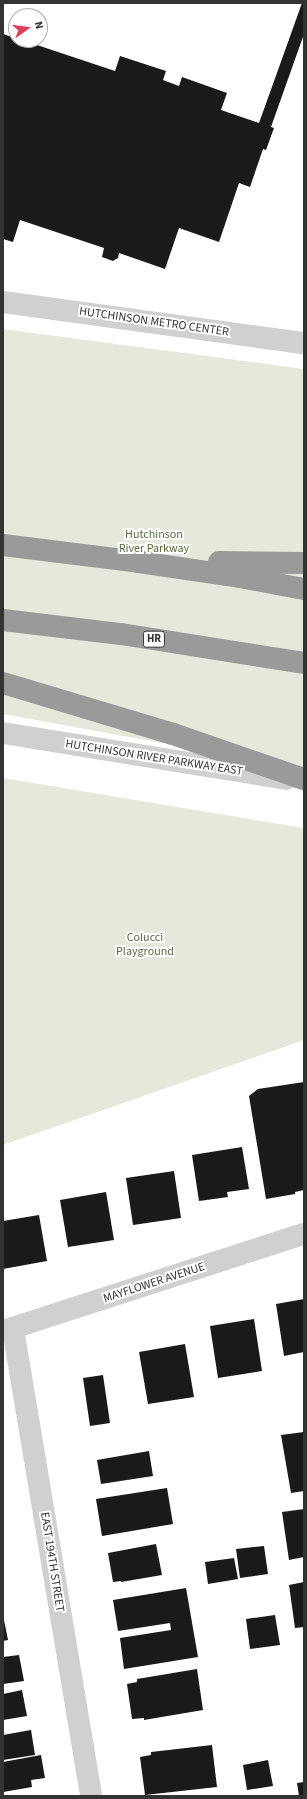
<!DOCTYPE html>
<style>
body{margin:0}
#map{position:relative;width:307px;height:1799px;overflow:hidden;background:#fff;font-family:"Source Sans 3",sans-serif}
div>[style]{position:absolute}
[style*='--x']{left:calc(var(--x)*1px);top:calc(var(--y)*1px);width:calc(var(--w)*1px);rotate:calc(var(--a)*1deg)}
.green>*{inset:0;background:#e4e9dc}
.building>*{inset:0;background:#1a1a1a}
.street>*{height:22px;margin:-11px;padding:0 11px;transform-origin:11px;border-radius:11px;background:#d0d0d0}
.highway>*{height:22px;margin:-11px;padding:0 11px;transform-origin:11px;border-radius:11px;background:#9a9a9a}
span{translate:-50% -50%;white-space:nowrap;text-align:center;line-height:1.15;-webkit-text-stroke:4px #fff;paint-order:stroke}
.shield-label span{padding:1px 3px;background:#fff;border:1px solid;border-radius:3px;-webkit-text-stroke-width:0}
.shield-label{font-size:11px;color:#333;font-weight:700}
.street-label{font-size:12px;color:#333}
.park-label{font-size:12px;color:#5b6e40}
.frame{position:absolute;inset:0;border:4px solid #333;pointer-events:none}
.north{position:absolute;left:8px;top:8px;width:40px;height:40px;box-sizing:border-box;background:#fff;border:1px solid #adadad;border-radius:50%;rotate:76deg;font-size:11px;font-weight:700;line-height:16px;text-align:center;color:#333}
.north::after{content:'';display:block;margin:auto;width:14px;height:18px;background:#e23c5b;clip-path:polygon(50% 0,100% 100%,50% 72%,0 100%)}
</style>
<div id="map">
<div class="green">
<i style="clip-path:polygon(3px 329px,304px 369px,304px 769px,3px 714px)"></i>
<i style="clip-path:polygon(3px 778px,304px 828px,304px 1040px,3px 1145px)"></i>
</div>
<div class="building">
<i style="clip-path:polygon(302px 3px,304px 3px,304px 34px,271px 127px,274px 128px,266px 150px,263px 149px,250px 187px,239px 183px,219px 242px,179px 228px,165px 269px,119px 253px,118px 258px,113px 261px,102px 257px,104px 248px,20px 220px,13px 242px,3px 239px,3px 34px,15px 38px,16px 35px,16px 40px,32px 40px,31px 43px,115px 71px,120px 56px,166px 71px,163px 80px,179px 86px,182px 77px,227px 93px,221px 110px,259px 123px)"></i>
<i style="clip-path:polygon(304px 1082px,304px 1190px,295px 1192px,295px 1194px,266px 1199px,249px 1096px,258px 1089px)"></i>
<i style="clip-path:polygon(242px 1147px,249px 1189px,227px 1192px,228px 1197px,199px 1201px,192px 1155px)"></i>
<i style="clip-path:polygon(174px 1171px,181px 1218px,133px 1225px,126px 1178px)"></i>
<i style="clip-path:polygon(106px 1192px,114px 1240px,68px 1247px,60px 1200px)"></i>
<i style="clip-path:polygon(39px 1215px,47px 1261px,3px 1269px,3px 1221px)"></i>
<i style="clip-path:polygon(304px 1299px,304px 1352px,284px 1356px,276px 1304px)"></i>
<i style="clip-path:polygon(254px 1319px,262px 1371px,218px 1378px,210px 1326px)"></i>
<i style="clip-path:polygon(185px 1344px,194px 1397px,148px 1404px,139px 1352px)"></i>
<i style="clip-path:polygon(103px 1375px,110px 1423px,90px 1426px,83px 1378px)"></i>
<i style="clip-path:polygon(304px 1432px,304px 1491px,291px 1493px,281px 1435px)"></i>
<i style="clip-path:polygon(149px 1451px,153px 1476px,101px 1484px,97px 1460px)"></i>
<i style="clip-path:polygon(167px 1488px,173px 1524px,102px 1536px,96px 1499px)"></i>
<i style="clip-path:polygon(304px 1509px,304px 1557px,289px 1560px,282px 1512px)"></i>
<i style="clip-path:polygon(156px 1544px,162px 1575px,121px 1582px,121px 1581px,113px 1582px,108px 1553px)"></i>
<i style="clip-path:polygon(264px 1546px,268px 1574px,240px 1578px,236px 1549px)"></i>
<i style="clip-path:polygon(234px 1558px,238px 1579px,208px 1584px,205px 1562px)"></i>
<i style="clip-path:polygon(304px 1582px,304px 1627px,295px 1628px,289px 1585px)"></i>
<i style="clip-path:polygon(186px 1588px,198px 1657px,124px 1669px,120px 1638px,171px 1630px,170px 1623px,118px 1631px,113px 1600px)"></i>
<i style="clip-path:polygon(3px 1615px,8px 1640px,3px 1641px)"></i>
<i style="clip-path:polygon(275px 1615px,280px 1645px,250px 1649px,246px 1619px)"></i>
<i style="clip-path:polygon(19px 1655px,24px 1681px,3px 1684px,3px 1657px)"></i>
<i style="clip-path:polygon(197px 1669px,203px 1710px,144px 1720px,144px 1718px,132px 1719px,127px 1684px,137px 1682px,137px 1679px)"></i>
<i style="clip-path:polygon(22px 1690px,27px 1716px,3px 1720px,3px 1694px)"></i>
<i style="clip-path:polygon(31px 1730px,35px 1755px,3px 1760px,3px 1735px)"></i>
<i style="clip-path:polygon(212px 1745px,217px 1787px,145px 1795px,140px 1757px,151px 1755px,151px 1752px)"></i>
<i style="clip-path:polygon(41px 1755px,45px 1778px,31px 1780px,32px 1787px,3px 1792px,3px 1762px)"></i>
<i style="clip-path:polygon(268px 1760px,273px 1786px,247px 1790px,243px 1765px)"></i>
<i style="clip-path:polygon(304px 1782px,304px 1796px,299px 1796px,297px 1783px)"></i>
</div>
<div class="street">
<i style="--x:3;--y:302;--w:304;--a:7.8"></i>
<i style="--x:3;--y:733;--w:287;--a:9.2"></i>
<i style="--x:13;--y:1329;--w:473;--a:80.5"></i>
<i style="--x:3;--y:1331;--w:316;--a:-17.9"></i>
</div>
<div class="highway">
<i style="--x:3;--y:545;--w:137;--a:7.1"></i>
<i style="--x:139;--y:562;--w:102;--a:8.4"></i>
<i style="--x:240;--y:577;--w:65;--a:10.6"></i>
<i style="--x:219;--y:562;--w:85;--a:0.7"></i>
<i style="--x:3;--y:620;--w:119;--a:6.8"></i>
<i style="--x:121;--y:634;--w:185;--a:9"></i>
<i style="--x:3;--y:683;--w:177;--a:16.7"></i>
<i style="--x:173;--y:734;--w:139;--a:19"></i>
</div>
<div class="shield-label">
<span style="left:154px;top:639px">HR</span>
</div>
<div class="street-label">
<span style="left:154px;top:322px;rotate:8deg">HUTCHINSON METRO CENTER</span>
<span style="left:154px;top:758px;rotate:9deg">HUTCHINSON RIVER PARKWAY EAST</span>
<span style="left:154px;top:1283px;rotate:-18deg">MAYFLOWER AVENUE</span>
<span style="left:52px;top:1562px;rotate:81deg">EAST 194TH STREET</span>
</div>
<div class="park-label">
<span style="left:154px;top:542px">Hutchinson<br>River Parkway</span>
<span style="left:145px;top:945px">Colucci<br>Playground</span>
</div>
<div class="frame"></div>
<div class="north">N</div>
</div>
